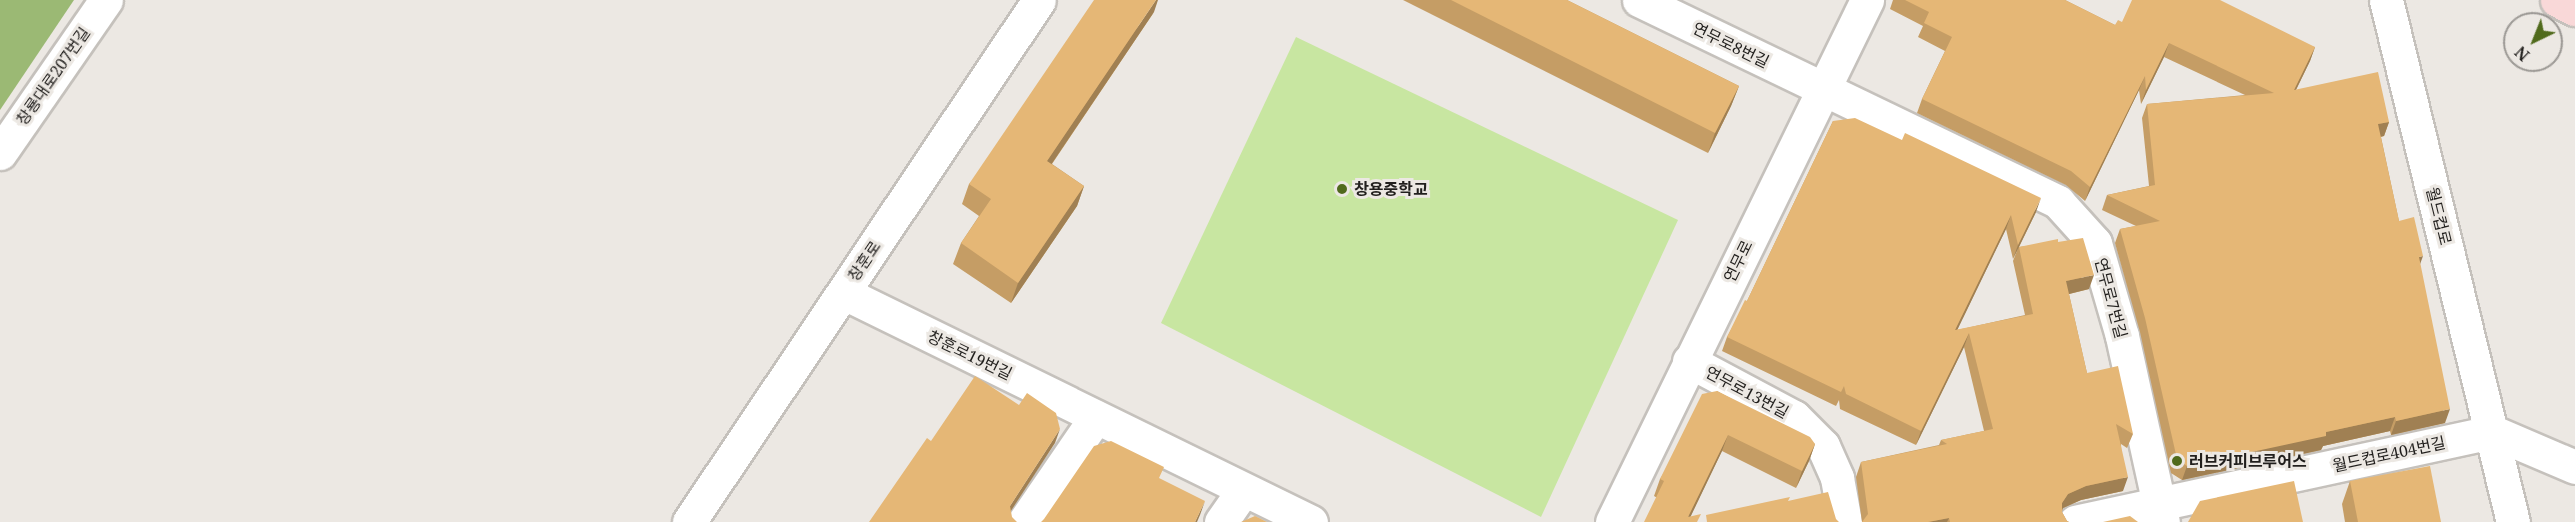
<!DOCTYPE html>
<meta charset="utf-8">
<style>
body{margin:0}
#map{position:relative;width:2575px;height:522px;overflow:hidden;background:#ece8e3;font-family:"Noto Serif","Noto Sans KR",serif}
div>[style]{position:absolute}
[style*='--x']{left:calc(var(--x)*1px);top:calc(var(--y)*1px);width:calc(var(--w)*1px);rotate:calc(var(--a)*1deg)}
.green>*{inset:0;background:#c8e6a1}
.forest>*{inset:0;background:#9bb974}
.roads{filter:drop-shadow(2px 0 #c5c1bc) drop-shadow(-2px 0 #c5c1bc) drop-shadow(0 2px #c5c1bc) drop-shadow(0 -2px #c5c1bc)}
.minor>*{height:33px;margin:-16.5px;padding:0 16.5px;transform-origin:16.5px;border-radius:16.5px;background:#fff}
.tertiary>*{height:33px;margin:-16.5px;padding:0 16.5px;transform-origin:16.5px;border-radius:16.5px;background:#fff}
.primary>*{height:33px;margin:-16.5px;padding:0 16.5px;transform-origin:16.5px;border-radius:16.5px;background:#f9d8d8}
.wall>*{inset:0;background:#c59d65}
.shaded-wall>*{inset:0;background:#a08053}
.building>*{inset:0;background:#e5b776}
.dots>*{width:16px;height:16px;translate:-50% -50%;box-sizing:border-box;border:3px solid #ece8e3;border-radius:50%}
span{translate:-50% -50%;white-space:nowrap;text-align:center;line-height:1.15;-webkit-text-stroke:6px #ece8e3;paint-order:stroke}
.street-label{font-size:16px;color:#211f1d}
.poi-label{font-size:16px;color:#211f1d;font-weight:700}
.left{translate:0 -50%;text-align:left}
.north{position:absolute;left:2503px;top:12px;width:60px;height:60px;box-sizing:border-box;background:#ece8e3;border:2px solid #9b9894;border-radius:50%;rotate:223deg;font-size:16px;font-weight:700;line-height:24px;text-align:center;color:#211f1d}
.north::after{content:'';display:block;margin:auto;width:21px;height:27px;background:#506a1c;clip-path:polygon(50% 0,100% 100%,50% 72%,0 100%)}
</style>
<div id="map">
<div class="green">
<i style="clip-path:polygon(1296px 37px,1678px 220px,1541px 517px,1161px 323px)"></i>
</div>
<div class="forest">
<i style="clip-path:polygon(0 0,74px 0,0 110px)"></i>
</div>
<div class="roads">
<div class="minor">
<i style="--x:1639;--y:0;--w:465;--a:25.7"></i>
<i style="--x:2058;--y:202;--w:55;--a:47.9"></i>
<i style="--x:2095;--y:243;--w:97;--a:73.8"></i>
<i style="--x:2122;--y:336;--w:190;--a:77.6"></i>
<i style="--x:0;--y:153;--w:186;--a:-55.3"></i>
<i style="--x:844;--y:293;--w:520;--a:26.12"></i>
<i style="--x:1689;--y:361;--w:119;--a:28.1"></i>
<i style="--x:1794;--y:417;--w:41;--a:45"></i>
<i style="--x:1823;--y:446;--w:35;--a:66"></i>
<i style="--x:1837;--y:478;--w:45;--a:79.7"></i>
<i style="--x:689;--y:522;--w:628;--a:-56.16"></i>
<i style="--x:1024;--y:522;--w:127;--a:-55.6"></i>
<i style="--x:1221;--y:522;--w:39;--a:-55"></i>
<i style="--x:2075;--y:522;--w:428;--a:-12.2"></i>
<i style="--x:2493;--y:432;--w:89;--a:23.1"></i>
</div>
<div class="tertiary">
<i style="--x:2386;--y:0;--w:537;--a:76.33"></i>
<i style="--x:1612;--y:522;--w:581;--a:-63.96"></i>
</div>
<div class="primary">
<i style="--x:2557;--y:0;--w:20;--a:27"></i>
</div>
</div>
<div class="wall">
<i style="clip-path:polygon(1403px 0,1567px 0,1739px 86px,1731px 106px,1708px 153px)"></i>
<i style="clip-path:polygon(1893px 0,2065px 0,2115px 25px,2122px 22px,2315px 47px,2310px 61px,2296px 90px,2389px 122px,2384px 136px,2381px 137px,2399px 221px,2420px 265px,2445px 423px,2391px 435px,2390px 431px,2323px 446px,2321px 450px,2182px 480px,2171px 473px,2140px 332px,2115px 243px,2120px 229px,2136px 226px,2102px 210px,2107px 195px,2149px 186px,2142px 118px,2147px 104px,2245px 95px,2164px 57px,2141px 104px,2139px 90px,2085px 201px,2066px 185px,1917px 113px,1922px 99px,1945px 51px,1918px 37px,1923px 26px,1890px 9px)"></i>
<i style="clip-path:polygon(1154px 12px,1052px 164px,1084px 186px,1077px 206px,1011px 303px,953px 264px,961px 243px,979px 216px,962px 204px,969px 184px)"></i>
<i style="clip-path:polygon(evenodd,1833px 121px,2036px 212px,2019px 247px,2058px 242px,2089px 289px,2069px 294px,2087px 373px,2133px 434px,2127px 448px,2121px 444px,2123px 491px,2081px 500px,2063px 508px,2062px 512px,2067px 521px,2069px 522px,1862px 522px,1856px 477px,1861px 462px,1939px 445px,1941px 440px,1984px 431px,1964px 347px,1916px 445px,1840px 409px,1839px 400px,1836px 406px,1722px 351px,1727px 337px,1747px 301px,1833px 121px,2006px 229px,2013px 259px,2018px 248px,2013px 261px,2025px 315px,1957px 330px,2006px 229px)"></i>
<i style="clip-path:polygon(1717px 391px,1815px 444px,1809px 461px,1796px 488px,1722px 451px,1690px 517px,1698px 522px,1654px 496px,1660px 479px)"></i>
<i style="clip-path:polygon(2350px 481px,2441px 522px,2345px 522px,2342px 504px)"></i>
</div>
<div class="shaded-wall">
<i style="clip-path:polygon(1156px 0,1158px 0,1154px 12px,1040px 181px,1047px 161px)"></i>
<i style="clip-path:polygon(2169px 43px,2164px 57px,2141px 104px,2146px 90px)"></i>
<i style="clip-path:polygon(2315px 47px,2310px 61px,2289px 104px,2294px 90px)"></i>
<i style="clip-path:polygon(2145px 76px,2139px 90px,2085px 201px,2090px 187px)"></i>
<i style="clip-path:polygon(1739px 86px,1731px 106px,1708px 153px,1715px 133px)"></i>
<i style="clip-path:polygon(2389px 122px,2384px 136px,2373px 138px,2378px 124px)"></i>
<i style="clip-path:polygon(1084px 186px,1077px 206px,1011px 303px,1018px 283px)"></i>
<i style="clip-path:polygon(2041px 198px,2036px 212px,2013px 259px,2018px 245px)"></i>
<i style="clip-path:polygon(2011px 215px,2006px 229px,1950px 345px,1955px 330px)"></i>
<i style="clip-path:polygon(2423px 256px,2418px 270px,2419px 257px)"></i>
<i style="clip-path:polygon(2094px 275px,2089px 289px,2061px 296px,2066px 281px)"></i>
<i style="clip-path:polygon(1969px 333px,1964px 347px,1916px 445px,1921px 431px)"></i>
<i style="clip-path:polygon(2450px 409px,2445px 423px,2391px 435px,2396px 421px)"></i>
<i style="clip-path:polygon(2395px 417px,2390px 431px,2323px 446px,2321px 450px,2182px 480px,2187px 466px,2326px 432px)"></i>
<i style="clip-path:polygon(1060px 429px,1055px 443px,1005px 520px,1010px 506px)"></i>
<i style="clip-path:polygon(1728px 435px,1722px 451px,1688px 522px,1688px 517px)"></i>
<i style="clip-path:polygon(1815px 444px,1809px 461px,1796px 488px,1802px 471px)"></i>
<i style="clip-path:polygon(2128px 477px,2123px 491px,2081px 500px,2063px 508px,2057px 517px,2062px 503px,2068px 494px,2086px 486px)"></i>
<i style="clip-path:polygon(1205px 501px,1200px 515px,1197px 522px,1195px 522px)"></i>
<i style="clip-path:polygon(1949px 518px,1947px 522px,1928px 522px)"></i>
</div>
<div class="building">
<i style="clip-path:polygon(1094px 0,1156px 0,1047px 161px,1084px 186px,1018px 283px,961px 243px,991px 199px,969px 184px)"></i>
<i style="clip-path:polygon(1451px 0,1567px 0,1739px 86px,1715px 133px)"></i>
<i style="clip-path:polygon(1905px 0,2065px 0,2115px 25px,2118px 20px,2122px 22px,2132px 0,2220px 0,2315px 47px,2294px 90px,2378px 72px,2389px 122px,2378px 124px,2399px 221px,2414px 217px,2423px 256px,2419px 257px,2450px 409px,2396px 421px,2395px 417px,2326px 432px,2326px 436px,2187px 466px,2177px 459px,2145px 318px,2120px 229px,2160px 221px,2107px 195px,2155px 185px,2147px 104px,2274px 93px,2169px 43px,2146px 90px,2145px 76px,2090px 187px,2071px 171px,1922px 99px,1952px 37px,1924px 23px,1929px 12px)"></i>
<i style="clip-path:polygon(1855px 118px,1902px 140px,1905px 133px,2041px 198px,2018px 245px,2011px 215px,1955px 330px,2033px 314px,2019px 247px,2058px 239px,2058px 242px,2083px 238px,2094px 275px,2066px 281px,2087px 373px,2118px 366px,2133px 434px,2116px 424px,2128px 477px,2086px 486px,2068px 494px,2062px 503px,2062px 512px,2067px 521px,2069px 522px,1950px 522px,1949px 518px,1928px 522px,1862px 522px,1868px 514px,1861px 462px,1947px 444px,1941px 440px,1993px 429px,1969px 333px,1921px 431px,1846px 394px,1844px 386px,1841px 392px,1727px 337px,1745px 300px,1747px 301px,1833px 121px)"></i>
<i style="clip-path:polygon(975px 376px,1019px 405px,1027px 393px,1056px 413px,1060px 429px,1010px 506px,1012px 517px,1017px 522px,869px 522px,927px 438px,931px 441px)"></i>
<i style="clip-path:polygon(1717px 391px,1810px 437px,1815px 444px,1802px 471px,1728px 435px,1688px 517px,1701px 514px,1697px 522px,1644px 522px,1664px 481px,1660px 479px,1702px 394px)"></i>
<i style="clip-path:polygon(1111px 441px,1164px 467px,1159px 478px,1205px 501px,1195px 522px,1041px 522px,1044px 519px,1094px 446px)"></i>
<i style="clip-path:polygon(2430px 466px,2441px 522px,2358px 522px,2350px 481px)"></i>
<i style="clip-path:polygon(2294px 481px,2303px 522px,2188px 522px,2200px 501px)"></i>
<i style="clip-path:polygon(1828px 492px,1836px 519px,1839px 522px,1707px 522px,1706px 515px,1790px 497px,1788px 501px)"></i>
<i style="clip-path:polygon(1255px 516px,1267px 522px,1241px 522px)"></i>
<i style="clip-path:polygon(2130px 516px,2138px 522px,2103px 522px)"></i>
</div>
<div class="dots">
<i style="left:1342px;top:189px;background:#506a1c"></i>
<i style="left:2177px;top:461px;background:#506a1c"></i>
</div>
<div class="street-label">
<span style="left:1731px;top:45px;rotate:26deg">연무로8번길</span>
<span style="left:53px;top:76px;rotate:-55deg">창룡대로207번길</span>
<span style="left:2439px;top:216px;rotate:76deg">월드컵로</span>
<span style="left:864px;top:261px;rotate:-56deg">창훈로</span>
<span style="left:1738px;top:261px;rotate:-64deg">연무로</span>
<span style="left:2111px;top:298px;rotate:75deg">연무로7번길</span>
<span style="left:970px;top:355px;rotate:26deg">창훈로19번길</span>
<span style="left:1747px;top:392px;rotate:28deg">연무로13번길</span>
<span style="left:2389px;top:454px;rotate:-12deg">월드컵로404번길</span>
</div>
<div class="poi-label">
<span class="left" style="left:1354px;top:189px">창용중학교</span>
<span class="left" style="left:2189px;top:461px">러브커피브루어스</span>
</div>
<div class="north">N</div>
</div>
